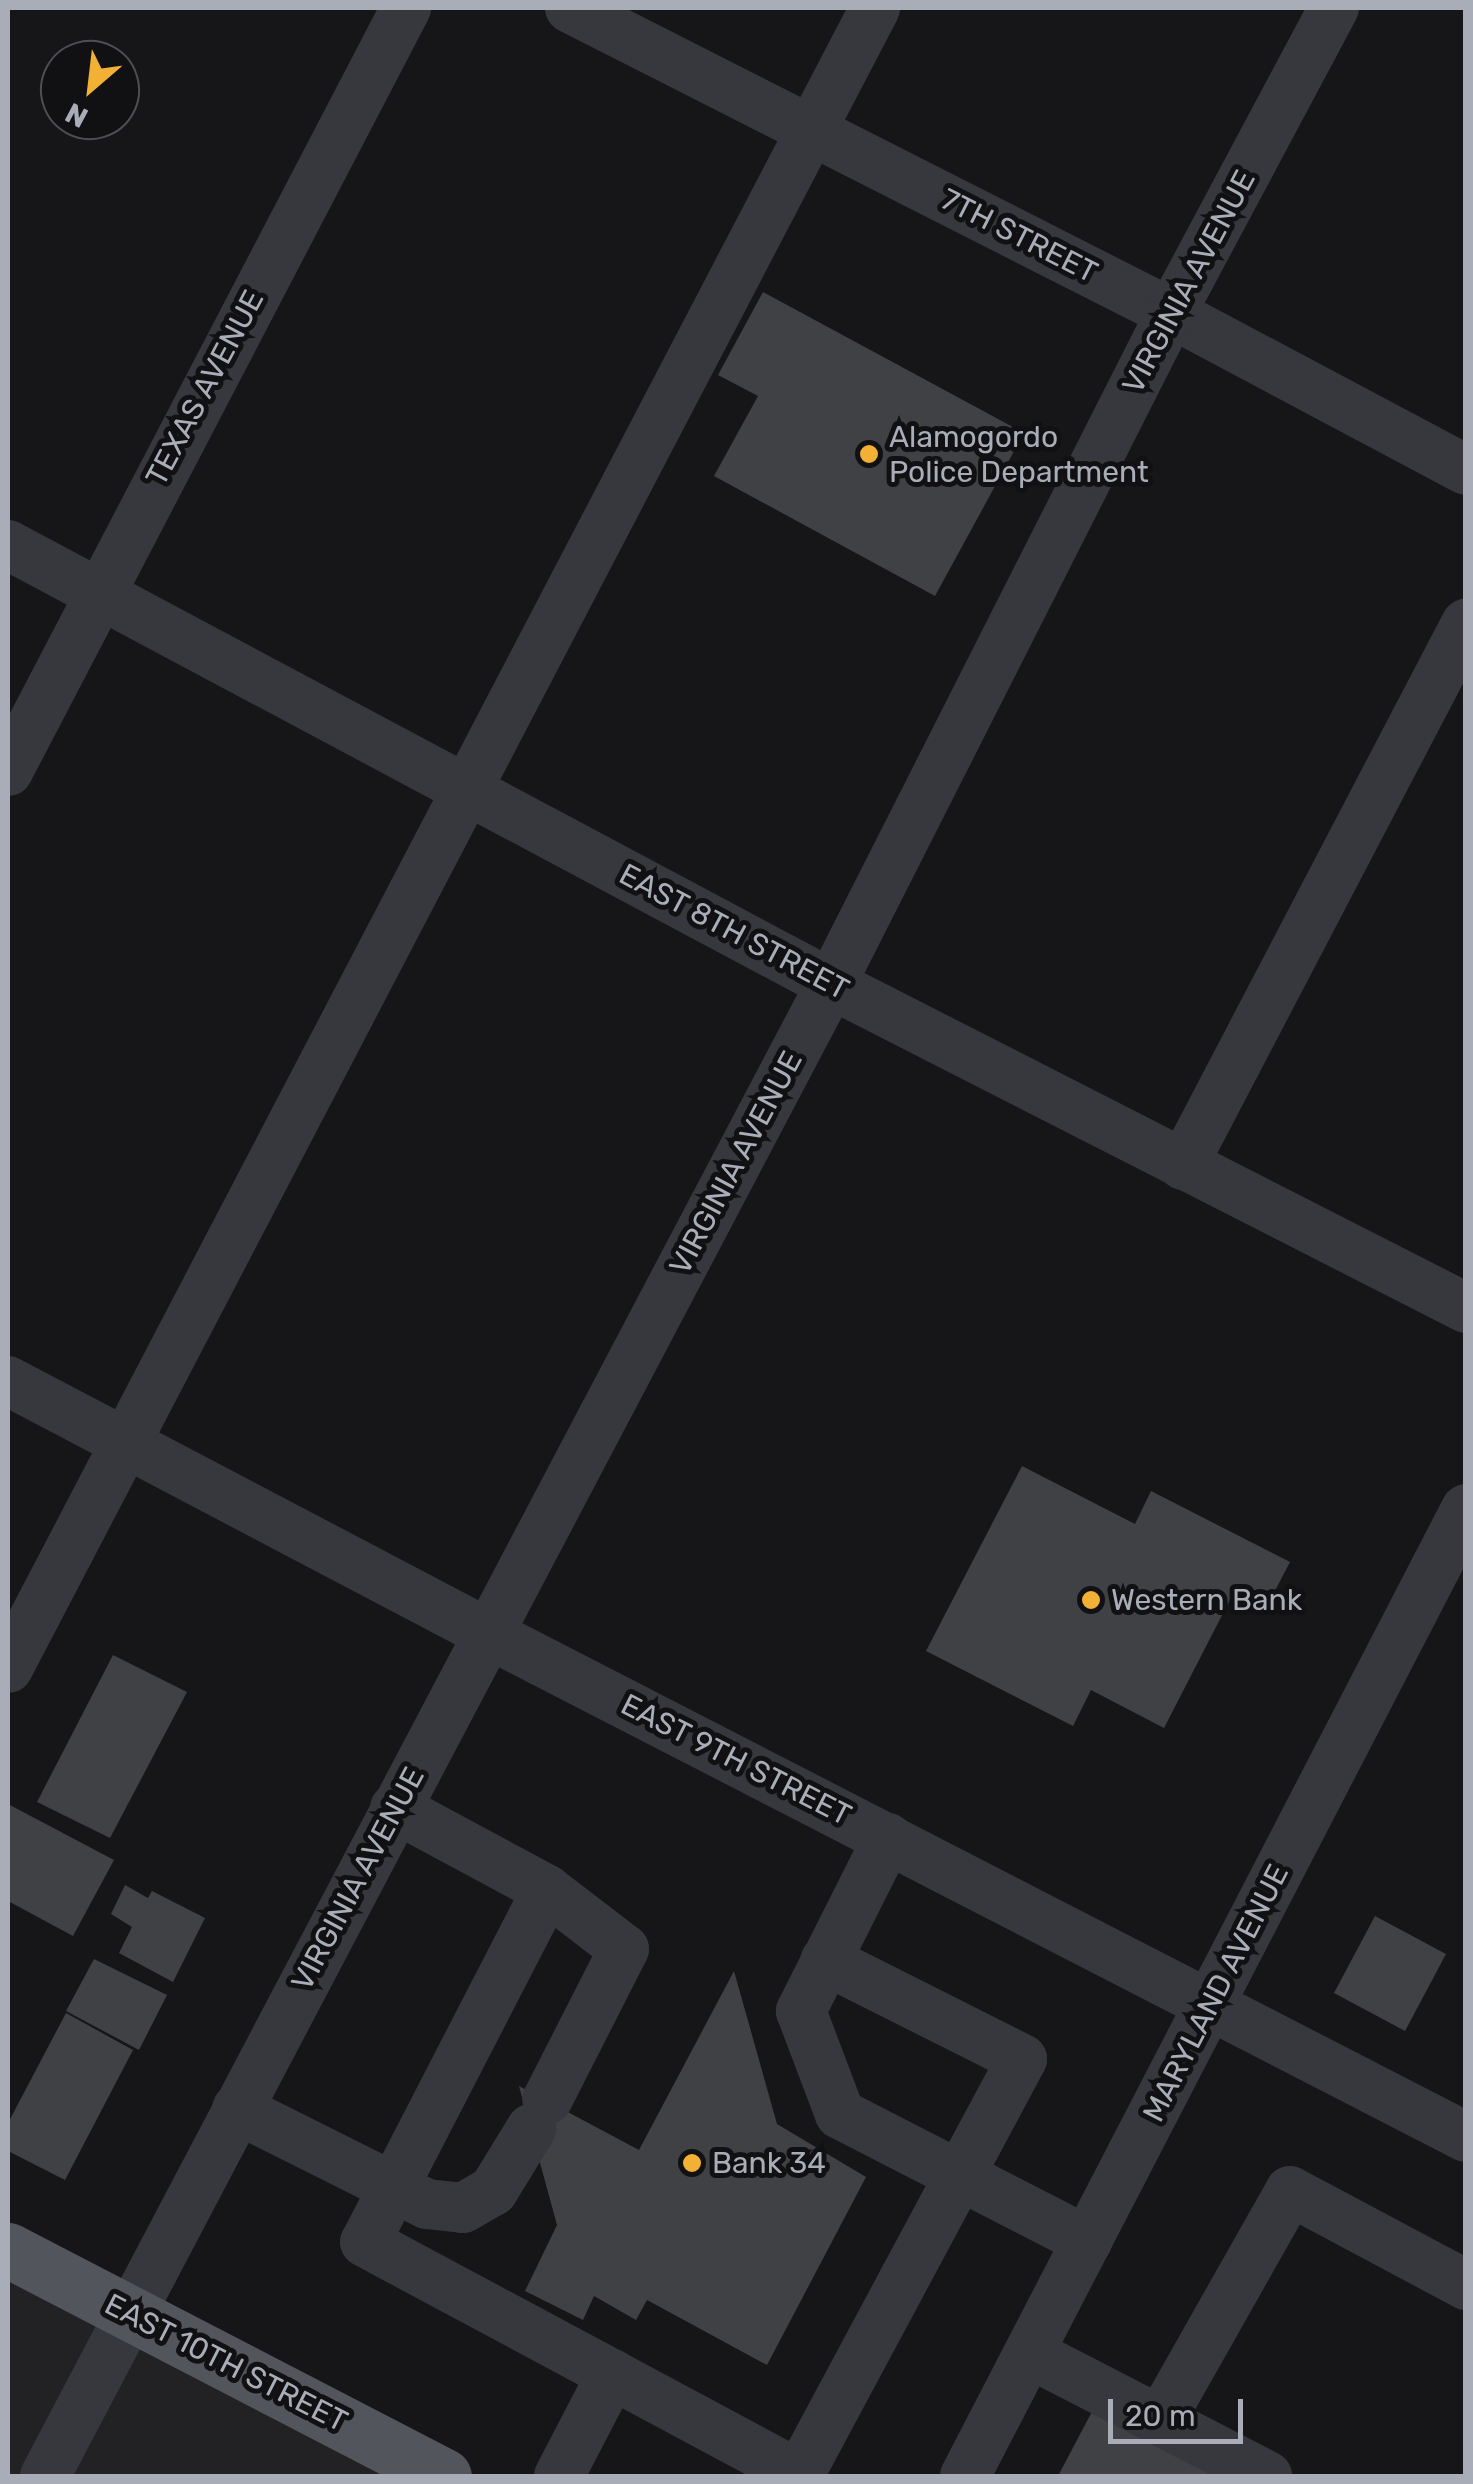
<!DOCTYPE html>
<style>
body{margin:0}
#map{position:relative;width:1473px;height:2484px;overflow:hidden;background:#161618;font-family:Rubik,sans-serif}
div>[style]{position:absolute}
[style*='--x']{left:calc(var(--x)*1px);top:calc(var(--y)*1px);width:calc(var(--w)*1px);rotate:calc(var(--a)*1deg)}
.built>*{inset:0;background:#222225}
.building>*{inset:0;background:#404145}
.minor>*{height:50px;margin:-25px;padding:0 25px;transform-origin:25px;border-radius:25px;background:#37383d}
.major>*{height:55px;margin:-27.5px;padding:0 27.5px;transform-origin:27.5px;border-radius:27.5px;background:#53555c}
.dots>*{width:28px;height:28px;translate:-50% -50%;box-sizing:border-box;border:5px solid #111113;border-radius:50%}
span{translate:-50% -50%;white-space:nowrap;text-align:center;line-height:1.15;-webkit-text-stroke:10px #111113;paint-order:stroke}
.street-label{font-size:30px;color:#a8adb8}
.poi-label{font-size:30px;color:#a8adb8}
.left{translate:0 -50%;text-align:left}
.frame{position:absolute;inset:0;border:10px solid #a8adb8;pointer-events:none}
.north{position:absolute;left:40px;top:40px;width:100px;height:100px;box-sizing:border-box;background:#111113;border:2px solid #4d4f55;border-radius:50%;rotate:208deg;font-size:28px;font-weight:700;line-height:40px;text-align:center;color:#a8adb8}
.north::after{content:'';display:block;margin:auto;width:35px;height:45px;background:#f2b134;clip-path:polygon(50% 0,100% 100%,50% 72%,0 100%)}
.scale{position:absolute;left:1108px;top:2399px;width:135px;height:45px;box-sizing:border-box;border:5px solid #a8adb8;border-top:0;padding-left:12px;font-size:30px;line-height:35px;white-space:nowrap;color:#a8adb8;-webkit-text-stroke:8px #111113;paint-order:stroke}
</style>
<div id="map">
<div class="built">
<i style="clip-path:polygon(8px 2269px,404px 2476px,8px 2476px)"></i>
</div>
<div class="building">
<i style="clip-path:polygon(763px 292px,1024px 433px,935px 596px,714px 476px,758px 396px,718px 375px)"></i>
<i style="clip-path:polygon(1022px 1466px,1135px 1524px,1151px 1491px,1290px 1562px,1266px 1608px,1234px 1592px,1164px 1728px,1091px 1690px,1073px 1726px,926px 1651px)"></i>
<i style="clip-path:polygon(113px 1655px,187px 1692px,110px 1838px,37px 1802px)"></i>
<i style="clip-path:polygon(8px 1804px,114px 1860px,73px 1936px,8px 1901px)"></i>
<i style="clip-path:polygon(125px 1885px,148px 1898px,152px 1891px,205px 1918px,173px 1982px,119px 1953px,132px 1927px,111px 1914px)"></i>
<i style="clip-path:polygon(1375px 1916px,1446px 1954px,1405px 2031px,1334px 1993px)"></i>
<i style="clip-path:polygon(94px 1959px,167px 1995px,139px 2050px,66px 2011px)"></i>
<i style="clip-path:polygon(734px 1971px,777px 2124px,866px 2177px,767px 2365px,647px 2300px,636px 2320px,594px 2296px,583px 2320px,525px 2291px,557px 2225px,519px 2086px,639px 2150px)"></i>
<i style="clip-path:polygon(66px 2013px,133px 2050px,65px 2180px,8px 2151px,8px 2123px)"></i>
<i style="clip-path:polygon(1096px 2404px,1234px 2476px,1058px 2476px)"></i>
</div>
<div class="minor">
<i style="--x:570;--y:8;--w:674;--a:26.91"></i>
<i style="--x:1171;--y:313;--w:334;--a:28"></i>
<i style="--x:8;--y:545;--w:933;--a:28.08"></i>
<i style="--x:831;--y:984;--w:713;--a:27.03"></i>
<i style="--x:8;--y:771;--w:861;--a:-62.45"></i>
<i style="--x:1183;--y:1165;--w:611;--a:-62.39"></i>
<i style="--x:8;--y:1381;--w:541;--a:27.75"></i>
<i style="--x:487;--y:1633;--w:1101;--a:27.24"></i>
<i style="--x:8;--y:1668;--w:1873;--a:-62.42"></i>
<i style="--x:395;--y:1808;--w:173;--a:28.3"></i>
<i style="--x:547;--y:1890;--w:97;--a:37.5"></i>
<i style="--x:624;--y:1949;--w:169;--a:117"></i>
<i style="--x:888;--y:1838;--w:194;--a:116.7"></i>
<i style="--x:801;--y:2011;--w:110;--a:69.3"></i>
<i style="--x:840;--y:2114;--w:278;--a:27.2"></i>
<i style="--x:547;--y:1890;--w:396;--a:117.3"></i>
<i style="--x:365;--y:2242;--w:493;--a:28.2"></i>
<i style="--x:799;--y:2475;--w:472;--a:-61.8"></i>
<i style="--x:1022;--y:2059;--w:220;--a:-153.3"></i>
<i style="--x:237;--y:2109;--w:212;--a:26.6"></i>
<i style="--x:427;--y:2204;--w:36;--a:6"></i>
<i style="--x:463;--y:2208;--w:34;--a:-30"></i>
<i style="--x:493;--y:2191;--w:73;--a:-58.5"></i>
<i style="--x:1029;--y:2353;--w:268;--a:27.3"></i>
<i style="--x:1160;--y:2421;--w:264;--a:-60.5"></i>
<i style="--x:1290;--y:2191;--w:200;--a:28.1"></i>
<i style="--x:45;--y:2476;--w:1686;--a:-62.22"></i>
<i style="--x:831;--y:984;--w:752;--a:-63.13"></i>
<i style="--x:1171;--y:313;--w:346;--a:-61.9"></i>
<i style="--x:559;--y:2476;--w:115;--a:-62.5"></i>
<i style="--x:965;--y:2476;--w:1089;--a:-62.61"></i>
</div>
<div class="major">
<i style="--x:8;--y:2250;--w:491;--a:27.4"></i>
</div>
<div class="dots">
<i style="left:869px;top:454px;background:#f2b134"></i>
<i style="left:1091px;top:1600px;background:#f2b134"></i>
<i style="left:692px;top:2163px;background:#f2b134"></i>
</div>
<div class="street-label">
<span style="left:1019px;top:236px;rotate:27deg">7TH STREET</span>
<span style="left:1189px;top:282px;rotate:-62deg">VIRGINIA AVENUE</span>
<span style="left:205px;top:388px;rotate:-62deg">TEXAS AVENUE</span>
<span style="left:734px;top:932px;rotate:28deg">EAST 8TH STREET</span>
<span style="left:736px;top:1163px;rotate:-62deg">VIRGINIA AVENUE</span>
<span style="left:736px;top:1760px;rotate:27deg">EAST 9TH STREET</span>
<span style="left:358px;top:1879px;rotate:-62deg">VIRGINIA AVENUE</span>
<span style="left:1216px;top:1993px;rotate:-63deg">MARYLAND AVENUE</span>
<span style="left:226px;top:2363px;rotate:27deg">EAST 10TH STREET</span>
</div>
<div class="poi-label">
<span class="left" style="left:889px;top:454px">Alamogordo<br>Police Department</span>
<span class="left" style="left:1111px;top:1600px">Western Bank</span>
<span class="left" style="left:712px;top:2163px">Bank 34</span>
</div>
<div class="frame"></div>
<div class="north">N</div>
<div class="scale">20 m</div>
</div>
